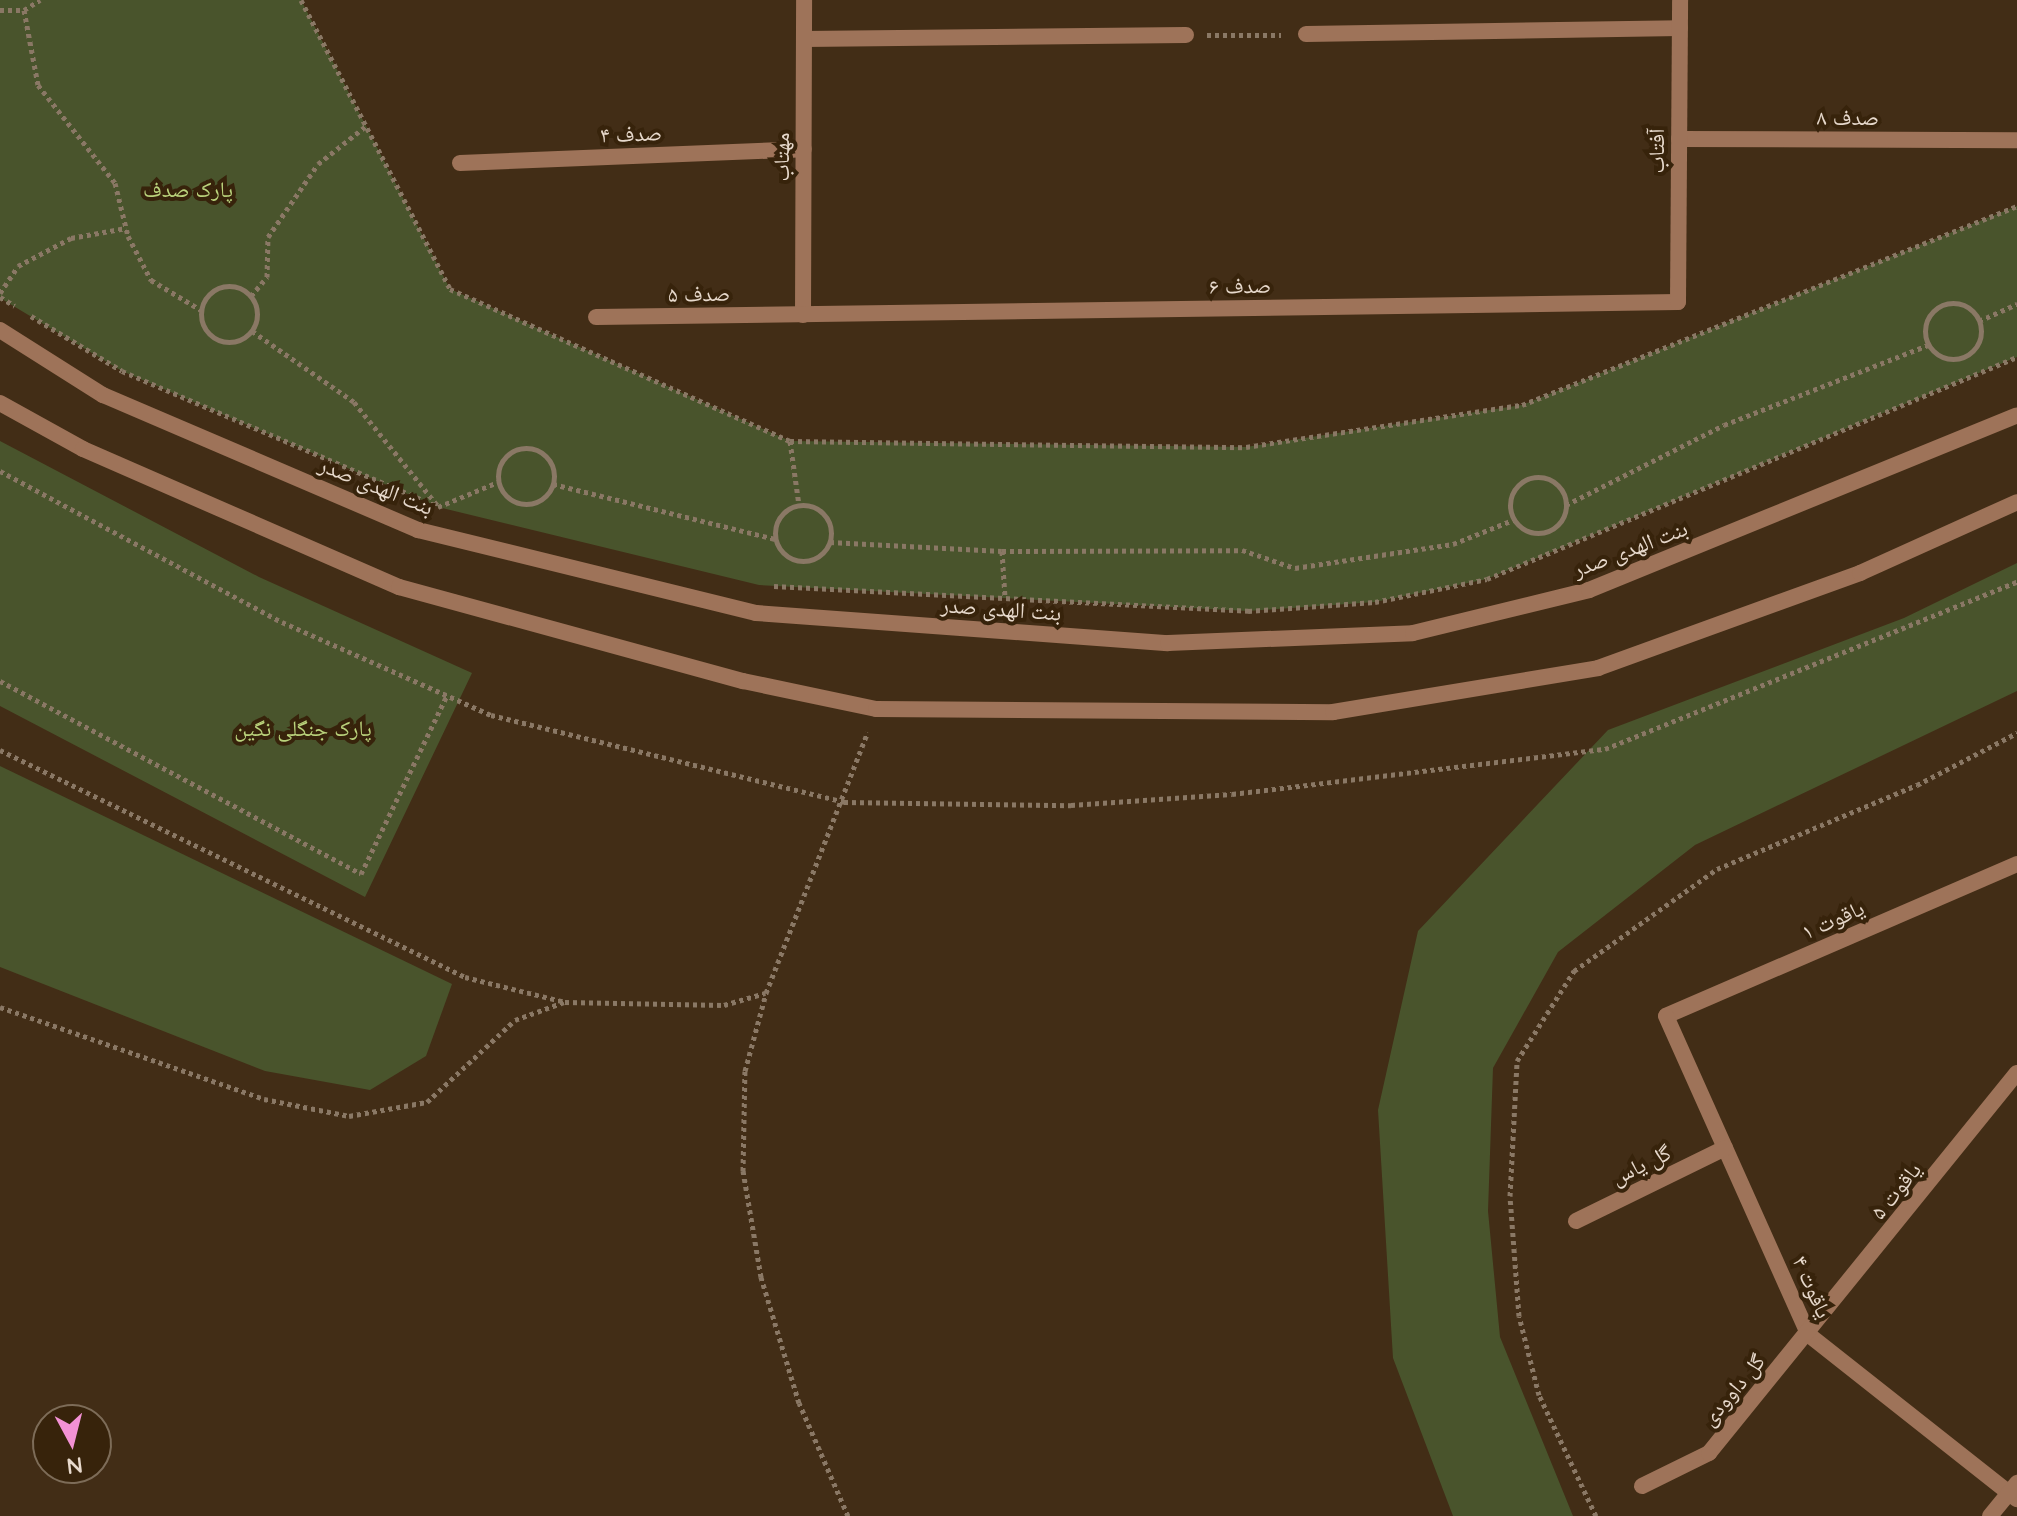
<!DOCTYPE html>
<meta charset="utf-8">
<style>
body{margin:0}
#map{position:relative;width:2017px;height:1516px;overflow:hidden;background:#422d16;font-family:Quicksand,"Noto Naskh Arabic",sans-serif}
div>[style]{position:absolute}
[style*='--x']{left:calc(var(--x)*1px);top:calc(var(--y)*1px);width:calc(var(--w)*1px);rotate:calc(var(--a)*1deg)}
.green>*{inset:0;background:#49542c}
.path>*{height:5px;margin-top:-2.5px;transform-origin:0;background:repeating-linear-gradient(90deg,#8a7865 0 4px,transparent 0 8px)}
.path>.ring{margin:-2.5px;padding:0;box-sizing:content-box;background:none;border:5px solid #8a7865;border-radius:50%}
.minor>*{height:16px;margin:-8px;padding:0 8px;transform-origin:8px;border-radius:8px;background:#9e7359}
.tertiary>*{height:16px;margin:-8px;padding:0 8px;transform-origin:8px;border-radius:8px;background:#9e7359}
span{translate:-50% -50%;white-space:nowrap;text-align:center;line-height:1.15;-webkit-text-stroke:8px #37230b;paint-order:stroke}
.street-label{font-size:22px;color:#e7d9cc}
.park-label{font-size:22px;color:#bad37c}
.north{position:absolute;left:32px;top:1404px;width:80px;height:80px;box-sizing:border-box;background:#37230b;border:2px solid #7d6c58;border-radius:50%;rotate:173deg;font-size:22px;font-weight:700;line-height:32px;text-align:center;color:#e7d9cc}
.north::after{content:'';display:block;margin:auto;width:28px;height:36px;background:#f391d5;clip-path:polygon(50% 0,100% 100%,50% 72%,0 100%)}
</style>
<div id="map">
<div class="green">
<i style="clip-path:polygon(0 0,301px 0,450px 289px,790px 441px,1246px 447px,1522px 405px,2017px 206px,2017px 357px,1487px 579px,1375px 602px,1248px 611px,759px 585px,438px 507px,122px 371px,0 298px)"></i>
<i style="clip-path:polygon(0 441px,259px 577px,472px 673px,365px 897px,0 706px)"></i>
<i style="clip-path:polygon(2017px 563px,2017px 691px,1695px 845px,1558px 952px,1493px 1068px,1488px 1211px,1500px 1337px,1573px 1516px,1453px 1516px,1393px 1358px,1378px 1110px,1418px 931px,1608px 730px,1904px 618px)"></i>
<i style="clip-path:polygon(0 766px,452px 984px,426px 1056px,370px 1090px,265px 1071px,0 967px)"></i>
</div>
<div class="path">
<i style="--x:301;--y:0;--w:325;--a:62.7"></i>
<i style="--x:450;--y:289;--w:372;--a:24.1"></i>
<i style="--x:790;--y:441;--w:65;--a:82"></i>
<i style="--x:0;--y:10;--w:24;--a:0"></i>
<i style="--x:24;--y:10;--w:19;--a:-32"></i>
<i style="--x:24;--y:10;--w:76;--a:79.4"></i>
<i style="--x:38;--y:85;--w:125;--a:51.8"></i>
<i style="--x:115;--y:183;--w:55;--a:76.2"></i>
<i style="--x:128;--y:236;--w:50;--a:62.4"></i>
<i style="--x:151;--y:280;--w:58;--a:31"></i>
<i style="--x:1207;--y:35;--w:74;--a:0"></i>
<i class="ring" style="left:201px;top:286px;width:51px;height:51px"></i>
<i style="--x:0;--y:293;--w:32;--a:-56"></i>
<i style="--x:18;--y:266;--w:60;--a:-27.8"></i>
<i style="--x:71;--y:238;--w:56;--a:-10.3"></i>
<i style="--x:251;--y:296;--w:25;--a:-50"></i>
<i style="--x:267;--y:277;--w:40;--a:-88.6"></i>
<i style="--x:268;--y:237;--w:88;--a:-55.6"></i>
<i style="--x:318;--y:164;--w:61;--a:-38.4"></i>
<i style="--x:0;--y:297;--w:17;--a:31"></i>
<i class="ring" style="left:1925px;top:303px;width:51px;height:51px"></i>
<i style="--x:31;--y:316;--w:106;--a:31.1"></i>
<i style="--x:122;--y:371;--w:340;--a:23.2"></i>
<i style="--x:1979;--y:321;--w:42;--a:-24.1"></i>
<i style="--x:252;--y:331;--w:124;--a:34.8"></i>
<i style="--x:354;--y:402;--w:134;--a:51.1"></i>
<i style="--x:790;--y:441;--w:456;--a:0.8"></i>
<i style="--x:1246;--y:447;--w:279;--a:-8.7"></i>
<i style="--x:1522;--y:405;--w:534;--a:-21.9"></i>
<i class="ring" style="left:498px;top:448px;width:51px;height:51px"></i>
<i style="--x:0;--y:471;--w:320;--a:28.2"></i>
<i style="--x:282;--y:622;--w:229;--a:24"></i>
<i style="--x:491;--y:715;--w:364;--a:13.8"></i>
<i style="--x:844;--y:802;--w:227;--a:0.8"></i>
<i style="--x:1071;--y:805;--w:161;--a:-3.9"></i>
<i style="--x:1232;--y:794;--w:376;--a:-6.9"></i>
<i style="--x:1605;--y:749;--w:445;--a:-22.1"></i>
<i class="ring" style="left:1510px;top:477px;width:51px;height:51px"></i>
<i style="--x:553;--y:484;--w:229;--a:13.9"></i>
<i class="ring" style="left:775px;top:505px;width:51px;height:51px"></i>
<i style="--x:1566;--y:505;--w:177;--a:-26.9"></i>
<i style="--x:1724;--y:425;--w:219;--a:-21.4"></i>
<i style="--x:438;--y:507;--w:65;--a:-22.6"></i>
<i style="--x:830;--y:542;--w:172;--a:3"></i>
<i style="--x:1002;--y:551;--w:240;--a:-0.2"></i>
<i style="--x:1242;--y:550;--w:56;--a:18.8"></i>
<i style="--x:1295;--y:568;--w:160;--a:-8.6"></i>
<i style="--x:1453;--y:544;--w:65;--a:-21.8"></i>
<i style="--x:1002;--y:551;--w:47;--a:86.3"></i>
<i style="--x:774;--y:586;--w:475;--a:3"></i>
<i style="--x:1248;--y:611;--w:127;--a:-4.1"></i>
<i style="--x:1375;--y:602;--w:114;--a:-11.6"></i>
<i style="--x:1487;--y:579;--w:575;--a:-22.73"></i>
<i style="--x:0;--y:681;--w:409;--a:28.1"></i>
<i style="--x:361;--y:874;--w:199;--a:-64.3"></i>
<i style="--x:0;--y:750;--w:517;--a:26.02"></i>
<i style="--x:465;--y:977;--w:103;--a:14"></i>
<i style="--x:565;--y:1002;--w:159;--a:1.1"></i>
<i style="--x:724;--y:1005;--w:43;--a:-16.3"></i>
<i style="--x:0;--y:1007;--w:280;--a:19.2"></i>
<i style="--x:264;--y:1099;--w:87;--a:11.3"></i>
<i style="--x:349;--y:1116;--w:79;--a:-10.2"></i>
<i style="--x:427;--y:1102;--w:120;--a:-43"></i>
<i style="--x:515;--y:1020;--w:52;--a:-20.2"></i>
<i style="--x:848;--y:1516;--w:123;--a:-113.4"></i>
<i style="--x:799;--y:1403;--w:132;--a:-106.8"></i>
<i style="--x:761;--y:1277;--w:108;--a:-99.6"></i>
<i style="--x:743;--y:1171;--w:100;--a:-88.9"></i>
<i style="--x:745;--y:1071;--w:81;--a:-74.9"></i>
<i style="--x:766;--y:993;--w:280;--a:-68.7"></i>
<i style="--x:1596;--y:1516;--w:134;--a:-115.2"></i>
<i style="--x:1539;--y:1395;--w:81;--a:-104.2"></i>
<i style="--x:1519;--y:1316;--w:120;--a:-94.3"></i>
<i style="--x:1510;--y:1196;--w:135;--a:-87"></i>
<i style="--x:1517;--y:1061;--w:107;--a:-57.7"></i>
<i style="--x:1574;--y:971;--w:176;--a:-35.5"></i>
<i style="--x:1717;--y:869;--w:217;--a:-22.8"></i>
<i style="--x:1917;--y:785;--w:113;--a:-27.5"></i>
</div>
<div class="minor">
<i style="--x:1306;--y:34;--w:374;--a:-0.9"></i>
<i style="--x:804;--y:39;--w:382;--a:-0.6"></i>
<i style="--x:1679;--y:139;--w:338;--a:0.2"></i>
<i style="--x:460;--y:163;--w:344;--a:-2.3"></i>
<i style="--x:803;--y:315;--w:315;--a:-89.8"></i>
<i style="--x:596;--y:317;--w:1082;--a:-0.79"></i>
<i style="--x:1678;--y:302;--w:302;--a:-89.6"></i>
<i style="--x:2017;--y:864;--w:382;--a:156.6"></i>
<i style="--x:1666;--y:1016;--w:350;--a:65.9"></i>
<i style="--x:1809;--y:1335;--w:265;--a:38.3"></i>
<i style="--x:1576;--y:1221;--w:166;--a:-26.1"></i>
<i style="--x:1642;--y:1486;--w:75;--a:-26.2"></i>
<i style="--x:1709;--y:1453;--w:489;--a:-51"></i>
<i style="--x:1990;--y:1516;--w:43;--a:-50.7"></i>
</div>
<div class="tertiary">
<i style="--x:0;--y:330;--w:122;--a:32.3"></i>
<i style="--x:103;--y:395;--w:343;--a:23.2"></i>
<i style="--x:418;--y:530;--w:348;--a:13.8"></i>
<i style="--x:756;--y:613;--w:413;--a:4.2"></i>
<i style="--x:1168;--y:643;--w:245;--a:-2.3"></i>
<i style="--x:1413;--y:633;--w:181;--a:-13.7"></i>
<i style="--x:1589;--y:590;--w:462;--a:-22.2"></i>
<i style="--x:0;--y:403;--w:95;--a:29"></i>
<i style="--x:83;--y:449;--w:345;--a:23.6"></i>
<i style="--x:399;--y:587;--w:357;--a:15.3"></i>
<i style="--x:743;--y:681;--w:136;--a:11.9"></i>
<i style="--x:876;--y:709;--w:457;--a:0.4"></i>
<i style="--x:1333;--y:712;--w:269;--a:-9.4"></i>
<i style="--x:1598;--y:668;--w:279;--a:-19.9"></i>
<i style="--x:1860;--y:573;--w:172;--a:-24.3"></i>
</div>
<div class="street-label">
<span style="left:1848px;top:118px">صدف ۸</span>
<span style="left:631px;top:134px;rotate:-2deg">صدف ۴</span>
<span style="left:1657px;top:151px;rotate:-90deg">آفتاب</span>
<span style="left:782px;top:157px;rotate:-90deg">مهتاب</span>
<span style="left:1240px;top:286px;rotate:-1deg">صدف ۶</span>
<span style="left:699px;top:294px;rotate:-1deg">صدف ۵</span>
<span style="left:376px;top:486px;rotate:22deg">بنت الهدی صدر</span>
<span style="left:1630px;top:549px;rotate:-21deg">بنت الهدی صدر</span>
<span style="left:1001px;top:609px;rotate:4deg">بنت الهدی صدر</span>
<span style="left:1833px;top:920px;rotate:-24deg">یاقوت ۱</span>
<span style="left:1641px;top:1165px;rotate:-26deg">گل یاس</span>
<span style="left:1896px;top:1191px;rotate:-51deg">یاقوت ۵</span>
<span style="left:1812px;top:1287px;rotate:66deg">یاقوت ۴</span>
<span style="left:1733px;top:1390px;rotate:-50deg">گل داوودی</span>
</div>
<div class="park-label">
<span style="left:188px;top:190px">پارک صدف</span>
<span style="left:303px;top:729px">پارک جنگلی نگین</span>
</div>
<div class="north">N</div>
</div>
